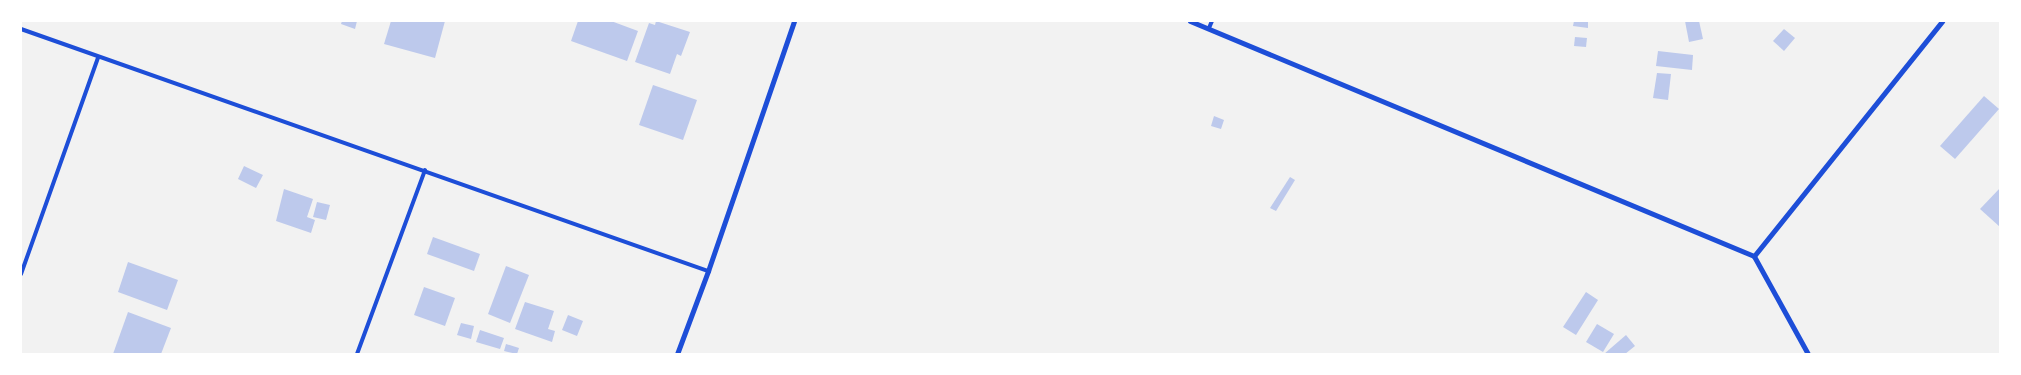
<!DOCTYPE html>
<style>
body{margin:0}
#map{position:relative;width:2021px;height:375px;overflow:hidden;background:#f2f2f2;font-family:"Space Grotesk",sans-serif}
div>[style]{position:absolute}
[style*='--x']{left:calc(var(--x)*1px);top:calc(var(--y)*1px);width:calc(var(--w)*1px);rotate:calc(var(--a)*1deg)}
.building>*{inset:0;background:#bdc9ec}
.service>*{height:4px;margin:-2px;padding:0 2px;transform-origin:2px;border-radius:2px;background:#1d4ed8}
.minor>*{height:5px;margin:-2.5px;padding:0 2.5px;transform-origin:2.5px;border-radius:2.5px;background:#1d4ed8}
span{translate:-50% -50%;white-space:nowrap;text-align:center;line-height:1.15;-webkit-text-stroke:4px #fff;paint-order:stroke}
.frame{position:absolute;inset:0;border:22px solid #fff;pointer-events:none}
</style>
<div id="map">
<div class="building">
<i style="clip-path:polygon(342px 21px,357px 21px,355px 29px,341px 24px)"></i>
<i style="clip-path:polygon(391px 21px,445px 21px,435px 58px,384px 44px)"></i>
<i style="clip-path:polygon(578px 21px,611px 21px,638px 31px,627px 61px,571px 41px)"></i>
<i style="clip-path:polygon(656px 21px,690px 32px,681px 56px,677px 54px,670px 74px,635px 62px,649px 23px,655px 25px)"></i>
<i style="clip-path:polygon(1574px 21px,1588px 21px,1588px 28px,1573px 26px)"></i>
<i style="clip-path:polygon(1685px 21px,1699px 21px,1703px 39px,1689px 42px)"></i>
<i style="clip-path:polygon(1784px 29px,1795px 38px,1784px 51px,1773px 41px)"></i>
<i style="clip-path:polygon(1575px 37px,1587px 38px,1586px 47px,1574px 46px)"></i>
<i style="clip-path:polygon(1658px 51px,1693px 55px,1692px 70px,1656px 66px)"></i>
<i style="clip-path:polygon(1657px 73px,1671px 74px,1668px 100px,1653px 98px)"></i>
<i style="clip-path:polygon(653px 85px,697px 100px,683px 140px,639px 125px)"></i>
<i style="clip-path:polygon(1984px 96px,1999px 109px,1955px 159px,1940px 146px)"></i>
<i style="clip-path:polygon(1214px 116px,1224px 120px,1221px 129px,1211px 126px)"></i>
<i style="clip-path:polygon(244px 166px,263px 175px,256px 188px,238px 179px)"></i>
<i style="clip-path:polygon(1290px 177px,1295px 180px,1276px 211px,1270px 208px)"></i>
<i style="clip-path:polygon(2000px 188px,2000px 227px,1980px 209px)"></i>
<i style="clip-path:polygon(284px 189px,313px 199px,307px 217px,315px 220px,311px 233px,276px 221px)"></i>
<i style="clip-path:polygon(317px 202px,330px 205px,326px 220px,313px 217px)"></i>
<i style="clip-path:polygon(433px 237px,480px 254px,474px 271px,427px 254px)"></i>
<i style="clip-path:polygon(128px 262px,178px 280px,167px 310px,118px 292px)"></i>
<i style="clip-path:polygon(506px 266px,529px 275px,510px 323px,488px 314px)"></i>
<i style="clip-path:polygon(424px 287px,455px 298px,445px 326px,414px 315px)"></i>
<i style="clip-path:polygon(1586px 292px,1598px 300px,1576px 335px,1563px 327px)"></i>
<i style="clip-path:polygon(525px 302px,554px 311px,548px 329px,555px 331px,552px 342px,515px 329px)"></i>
<i style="clip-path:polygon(128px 312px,171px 328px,161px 354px,113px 354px)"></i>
<i style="clip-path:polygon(568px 315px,583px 321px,577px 336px,562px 330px)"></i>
<i style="clip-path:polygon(461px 323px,474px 326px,471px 339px,457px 335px)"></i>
<i style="clip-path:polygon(1597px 324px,1614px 334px,1603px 352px,1586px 342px)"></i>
<i style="clip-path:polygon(480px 330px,504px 338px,500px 349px,476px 342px)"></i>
<i style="clip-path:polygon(1626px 335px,1635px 346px,1625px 354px,1604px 354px)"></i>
<i style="clip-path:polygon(506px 344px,519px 348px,517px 354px,504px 351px)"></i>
</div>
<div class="service">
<i style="--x:1209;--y:28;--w:8;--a:-67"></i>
<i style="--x:21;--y:29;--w:728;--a:19.41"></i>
<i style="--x:21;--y:274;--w:229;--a:-70.4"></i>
<i style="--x:357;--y:354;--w:196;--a:-69.7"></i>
</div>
<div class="minor">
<i style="--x:1190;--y:21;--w:611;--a:22.62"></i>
<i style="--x:677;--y:354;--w:89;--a:-69.5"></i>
<i style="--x:708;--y:271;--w:264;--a:-71"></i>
<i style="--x:1808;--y:354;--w:112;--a:-118.9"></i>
<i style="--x:1754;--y:256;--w:301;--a:-51.3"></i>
</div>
<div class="frame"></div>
</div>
